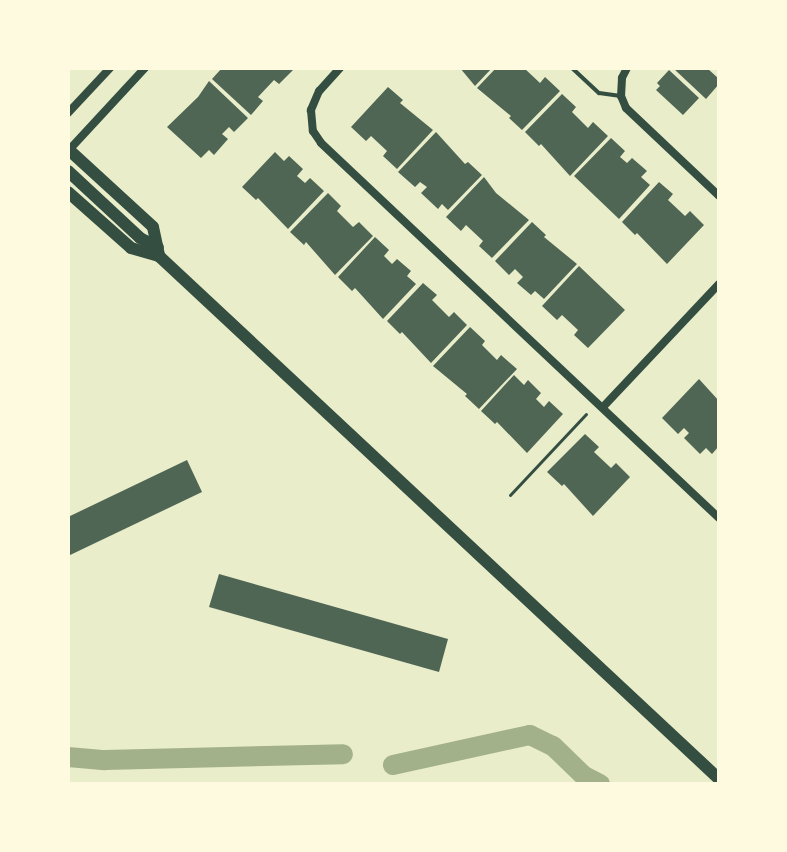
<!DOCTYPE html>
<style>
body{margin:0}
#map{position:relative;width:787px;height:852px;overflow:hidden;background:#e9edc9;font-family:"PT Sans",sans-serif}
div>[style]{position:absolute}
[style*='--x']{left:calc(var(--x)*1px);top:calc(var(--y)*1px);width:calc(var(--w)*1px);rotate:calc(var(--a)*1deg)}
.canal>*{height:20px;margin:-10px;padding:0 10px;transform-origin:10px;border-radius:10px;background:#a3b18a}
.building>*{inset:0;background:#4f6655}
.path>*{height:3px;margin:-1.5px;padding:0 1.5px;transform-origin:1.5px;border-radius:1.5px;background:#344e41}
.service>*{height:4px;margin:-2px;padding:0 2px;transform-origin:2px;border-radius:2px;background:#344e41}
.minor>*{height:8px;margin:-4px;padding:0 4px;transform-origin:4px;border-radius:4px;background:#344e41}
.primary>*{height:12px;margin:-6px;padding:0 6px;transform-origin:6px;border-radius:6px;background:#344e41}
span{translate:-50% -50%;white-space:nowrap;text-align:center;line-height:1.15;-webkit-text-stroke:7px #fefae0;paint-order:stroke}
.frame{position:absolute;inset:0;border:70px solid #fefae0;pointer-events:none}
</style>
<div id="map">
<div class="canal">
<i style="--x:68;--y:757;--w:37;--a:5"></i>
<i style="--x:105;--y:760;--w:238;--a:-1.4"></i>
<i style="--x:393;--y:765;--w:140;--a:-12.4"></i>
<i style="--x:530;--y:735;--w:25;--a:26"></i>
<i style="--x:553;--y:746;--w:43;--a:44.1"></i>
<i style="--x:584;--y:776;--w:18;--a:27"></i>
</div>
<div class="building">
<i style="clip-path:polygon(222px 68px,291px 68px,293px 70px,279px 84px,274px 80px,258px 97px,263px 101px,251px 115px,212px 79px)"></i>
<i style="clip-path:polygon(460px 68px,492px 68px,475px 86px)"></i>
<i style="clip-path:polygon(496px 68px,524px 68px,540px 83px,545px 77px,560px 91px,522px 130px,509px 118px,511px 116px,477px 88px)"></i>
<i style="clip-path:polygon(673px 68px,707px 68px,719px 79px,719px 84px,706px 99px)"></i>
<i style="clip-path:polygon(669px 70px,699px 98px,683px 115px,656px 90px,660px 86px,657px 83px)"></i>
<i style="clip-path:polygon(209px 81px,248px 118px,234px 132px,229px 127px,222px 134px,228px 139px,214px 155px,209px 150px,201px 158px,167px 127px,198px 97px)"></i>
<i style="clip-path:polygon(388px 87px,403px 100px,400px 103px,433px 130px,397px 169px,383px 156px,387px 151px,371px 136px,366px 141px,351px 127px)"></i>
<i style="clip-path:polygon(562px 94px,576px 107px,572px 112px,588px 128px,593px 122px,608px 136px,570px 176px,541px 144px,539px 146px,525px 132px)"></i>
<i style="clip-path:polygon(436px 132px,465px 164px,468px 162px,482px 175px,448px 210px,442px 204px,438px 209px,421px 193px,427px 187px,420px 182px,415px 187px,398px 172px)"></i>
<i style="clip-path:polygon(611px 138px,625px 151px,620px 157px,627px 163px,632px 158px,647px 171px,641px 177px,650px 185px,619px 219px,574px 176px)"></i>
<i style="clip-path:polygon(275px 152px,284px 161px,289px 156px,303px 169px,297px 176px,305px 183px,310px 178px,324px 191px,288px 229px,258px 198px,256px 200px,242px 187px)"></i>
<i style="clip-path:polygon(484px 177px,496px 193px,529px 220px,492px 258px,479px 246px,483px 241px,466px 225px,461px 231px,446px 217px)"></i>
<i style="clip-path:polygon(659px 182px,673px 194px,668px 200px,685px 216px,690px 211px,704px 225px,667px 264px,637px 233px,635px 235px,622px 222px)"></i>
<i style="clip-path:polygon(328px 193px,341px 206px,337px 211px,353px 227px,359px 222px,373px 236px,335px 275px,306px 242px,304px 245px,290px 232px)"></i>
<i style="clip-path:polygon(532px 222px,546px 235px,544px 237px,577px 264px,544px 299px,535px 291px,531px 295px,517px 283px,523px 277px,515px 269px,509px 275px,495px 261px)"></i>
<i style="clip-path:polygon(375px 237px,389px 250px,384px 256px,392px 264px,397px 259px,411px 271px,407px 276px,416px 284px,383px 319px,355px 288px,352px 291px,338px 277px)"></i>
<i style="clip-path:polygon(579px 266px,625px 310px,588px 348px,574px 335px,578px 330px,562px 315px,557px 320px,542px 306px)"></i>
<i style="clip-path:polygon(423px 283px,437px 295px,432px 300px,449px 317px,454px 312px,467px 325px,431px 363px,402px 332px,400px 334px,387px 321px)"></i>
<i style="clip-path:polygon(470px 327px,485px 341px,482px 345px,497px 360px,501px 355px,517px 369px,479px 409px,465px 396px,467px 394px,433px 366px)"></i>
<i style="clip-path:polygon(514px 375px,524px 385px,528px 380px,541px 393px,536px 399px,544px 407px,549px 401px,563px 414px,527px 453px,497px 422px,495px 424px,481px 411px)"></i>
<i style="clip-path:polygon(699px 379px,719px 401px,719px 446px,712px 454px,706px 448px,700px 454px,684px 438px,689px 433px,684px 428px,678px 434px,662px 418px)"></i>
<i style="clip-path:polygon(585px 434px,599px 447px,594px 452px,611px 468px,616px 463px,630px 477px,593px 516px,564px 484px,562px 486px,547px 472px)"></i>
<i style="clip-path:polygon(187px 460px,202px 492px,68px 556px,68px 517px)"></i>
<i style="clip-path:polygon(219px 574px,448px 639px,439px 672px,209px 607px)"></i>
</div>
<div class="path">
<i style="--x:510;--y:495;--w:111;--a:-46.8"></i>
</div>
<div class="service">
<i style="--x:572;--y:68;--w:37;--a:43"></i>
<i style="--x:599;--y:93;--w:22;--a:8"></i>
</div>
<div class="minor">
<i style="--x:340;--y:68;--w:31;--a:132"></i>
<i style="--x:319;--y:91;--w:21;--a:113"></i>
<i style="--x:311;--y:110;--w:21;--a:85"></i>
<i style="--x:313;--y:131;--w:14;--a:56"></i>
<i style="--x:321;--y:143;--w:547;--a:43.3"></i>
<i style="--x:627;--y:68;--w:11;--a:117"></i>
<i style="--x:622;--y:78;--w:18;--a:93"></i>
<i style="--x:621;--y:96;--w:13;--a:67"></i>
<i style="--x:626;--y:108;--w:128;--a:43.4"></i>
<i style="--x:68;--y:113;--w:62;--a:-47"></i>
<i style="--x:69;--y:150;--w:112;--a:-47.2"></i>
<i style="--x:603;--y:407;--w:169;--a:-46.7"></i>
</div>
<div class="primary">
<i style="--x:68;--y:149;--w:115;--a:42.5"></i>
<i style="--x:153;--y:227;--w:30;--a:78"></i>
<i style="--x:68;--y:171;--w:98;--a:42.9"></i>
<i style="--x:140;--y:238;--w:20;--a:27"></i>
<i style="--x:68;--y:192;--w:84;--a:41.6"></i>
<i style="--x:131;--y:248;--w:29;--a:16"></i>
<i style="--x:159;--y:256;--w:766;--a:43.04"></i>
</div>
<div class="frame"></div>
</div>
